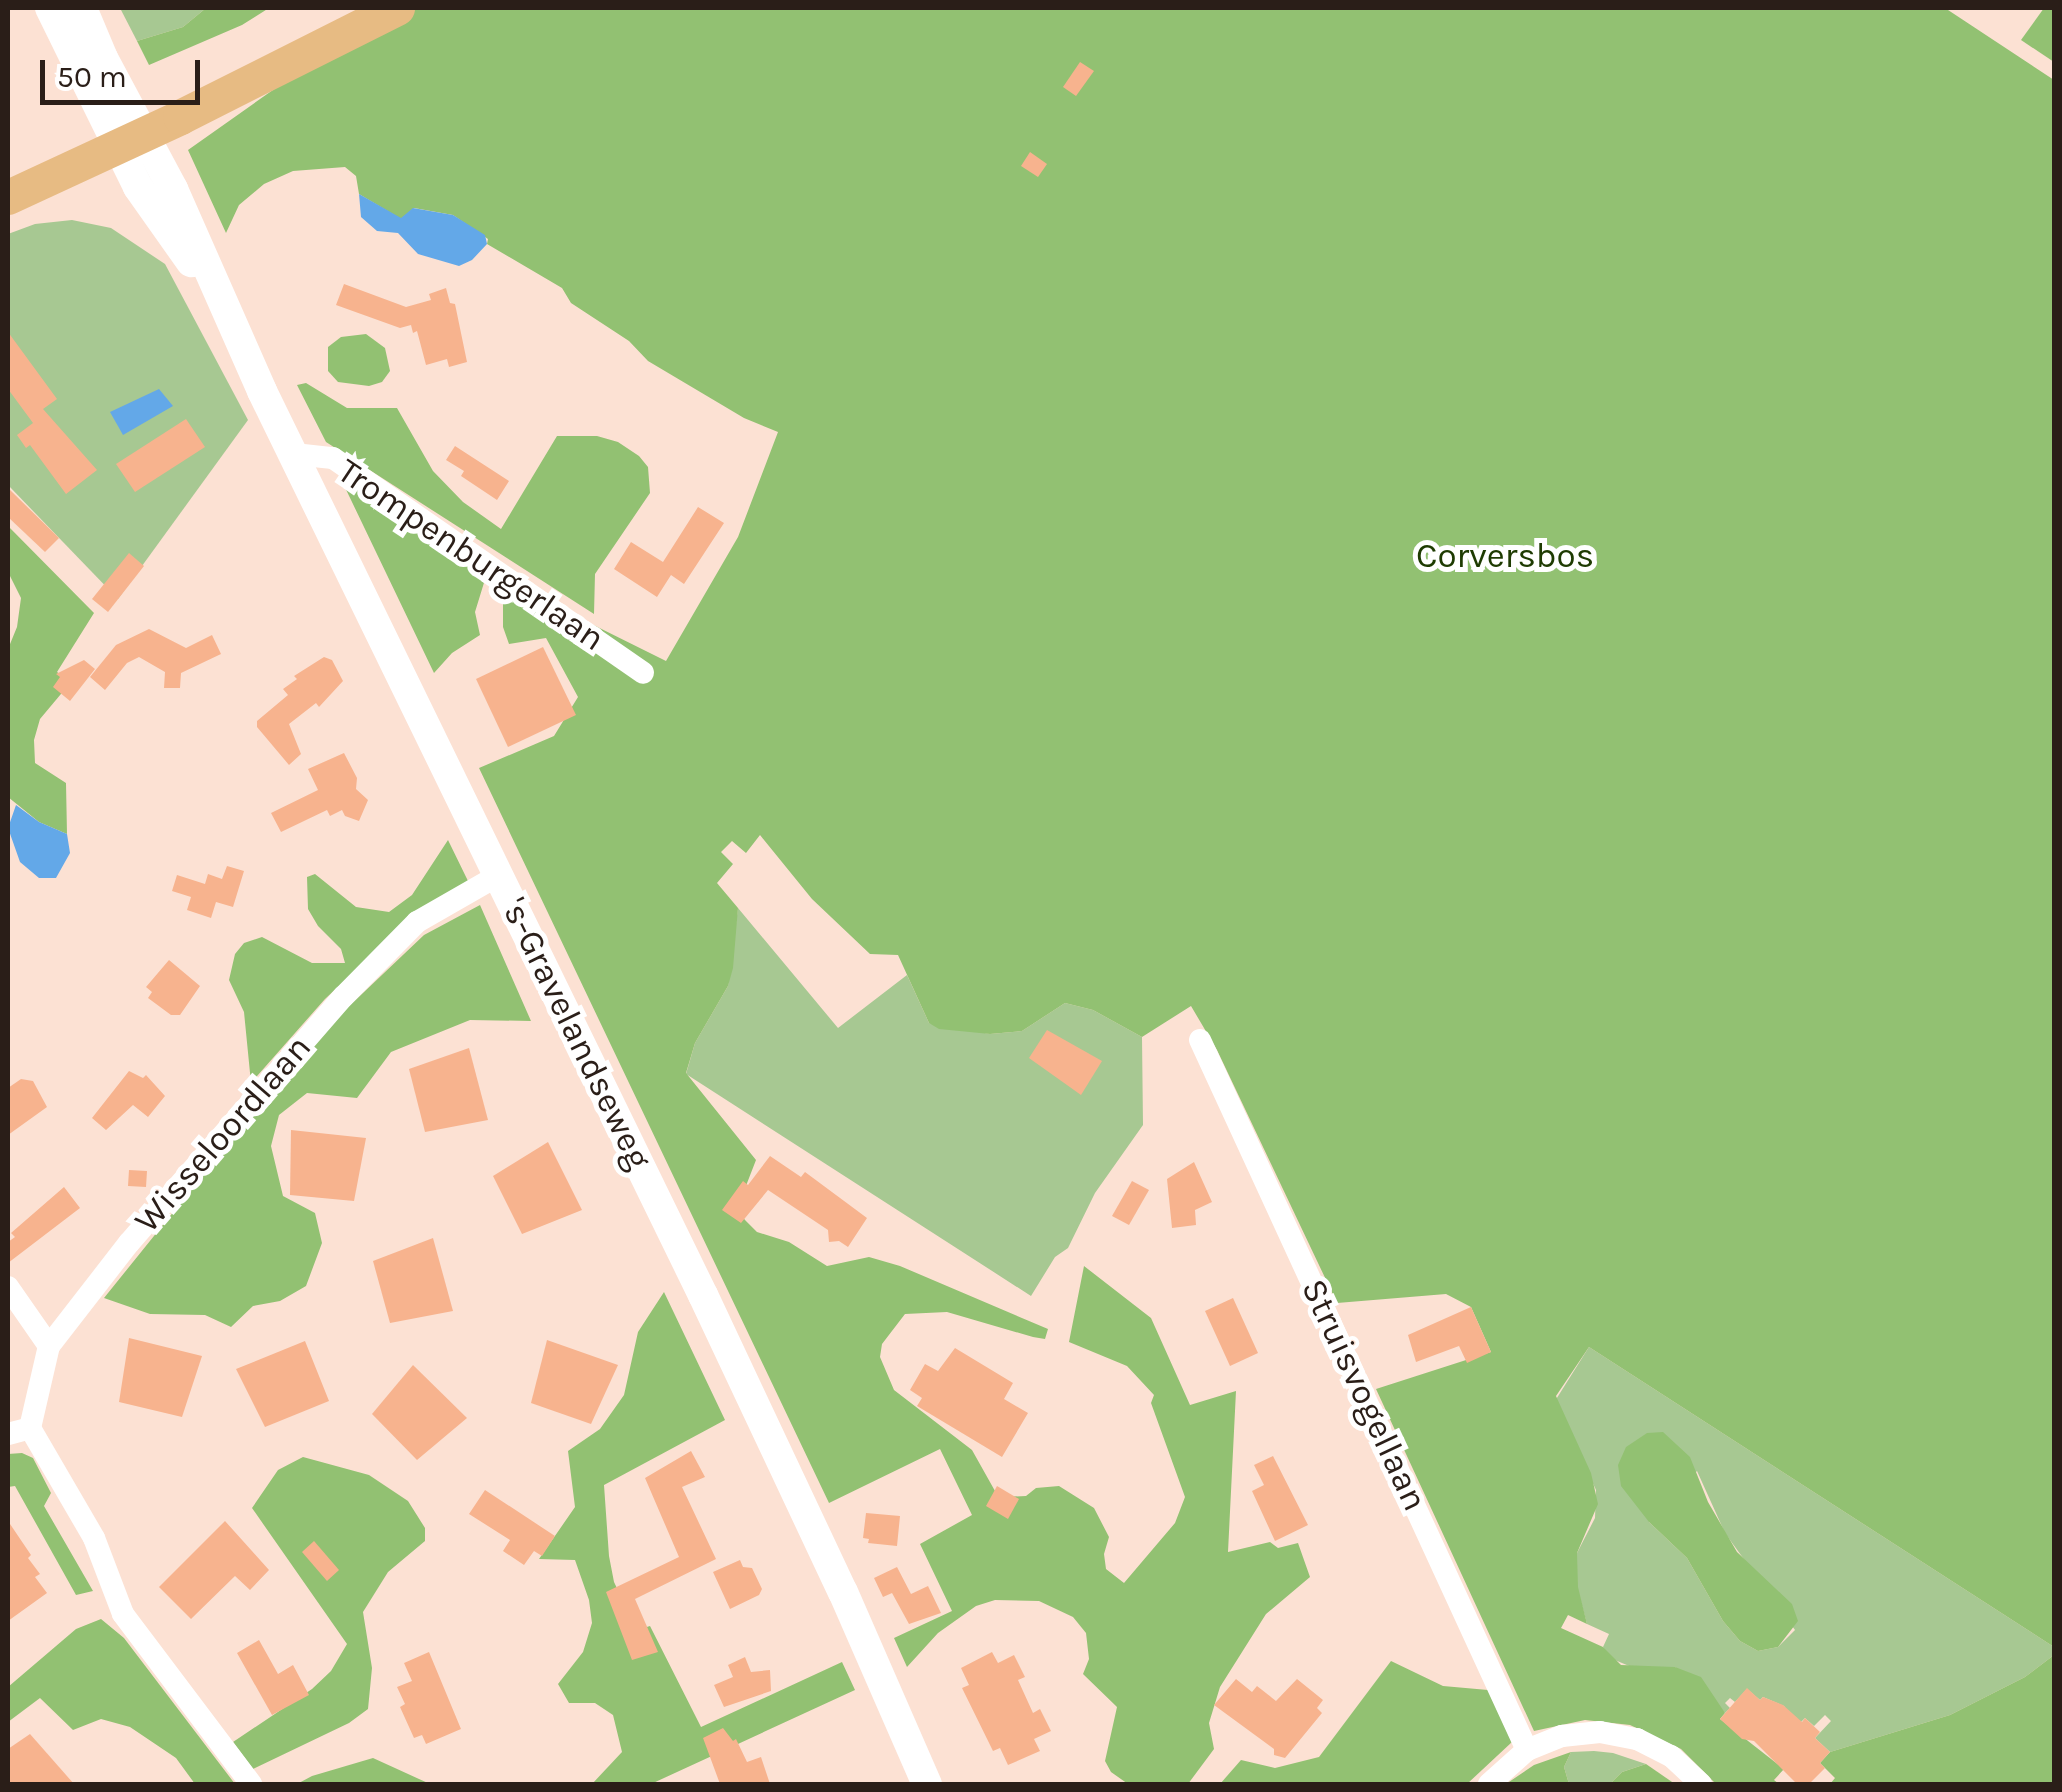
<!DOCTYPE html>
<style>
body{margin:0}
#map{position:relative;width:2062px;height:1792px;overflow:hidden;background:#fce1d3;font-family:Karla,sans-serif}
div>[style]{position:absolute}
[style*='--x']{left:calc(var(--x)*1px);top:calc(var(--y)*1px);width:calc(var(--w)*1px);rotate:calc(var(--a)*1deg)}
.green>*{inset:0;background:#a7c892}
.forest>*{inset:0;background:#92c172}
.water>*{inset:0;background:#63a8e8}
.building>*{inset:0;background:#f7b38e}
.street>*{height:22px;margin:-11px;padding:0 11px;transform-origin:11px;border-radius:11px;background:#fff}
.secondary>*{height:30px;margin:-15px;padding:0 15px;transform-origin:15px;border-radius:15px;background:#fff}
.primary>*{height:35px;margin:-17.5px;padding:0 17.5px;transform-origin:17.5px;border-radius:17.5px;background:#e7bb83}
span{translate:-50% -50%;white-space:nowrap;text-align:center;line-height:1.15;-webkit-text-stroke:10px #fff;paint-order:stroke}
.street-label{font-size:35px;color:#2a1e18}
.park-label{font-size:35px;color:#1e3b02}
.frame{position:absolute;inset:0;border:10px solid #2a1e18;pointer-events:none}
.scale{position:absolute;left:40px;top:60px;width:160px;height:45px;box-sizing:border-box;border:5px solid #2a1e18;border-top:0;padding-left:12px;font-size:30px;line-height:35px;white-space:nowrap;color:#2a1e18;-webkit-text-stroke:8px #fff;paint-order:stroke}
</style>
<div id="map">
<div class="green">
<i style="clip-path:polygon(120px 8px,206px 8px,183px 27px,137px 41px)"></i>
<i style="clip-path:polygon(72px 220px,111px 228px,165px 264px,248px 420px,118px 599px,8px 485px,8px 234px,35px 224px)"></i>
<i style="clip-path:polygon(738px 908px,838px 1028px,907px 975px,929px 1023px,990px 1034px,1022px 1031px,1065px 1003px,1093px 1010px,1142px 1037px,1143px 1125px,1095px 1193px,1068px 1248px,1055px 1257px,1031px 1296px,686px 1074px,695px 1043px,728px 986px)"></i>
<i style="clip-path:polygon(evenodd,1589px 1347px,2054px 1647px,2054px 1655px,2025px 1677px,1950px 1715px,1830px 1752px,1815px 1738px,1831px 1721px,1825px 1715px,1814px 1726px,1805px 1718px,1797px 1726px,1784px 1706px,1763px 1697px,1760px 1700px,1747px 1689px,1735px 1702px,1730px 1698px,1725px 1703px,1730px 1708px,1725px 1713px,1675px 1667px,1634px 1668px,1610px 1658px,1603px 1647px,1609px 1634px,1587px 1624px,1577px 1587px,1577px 1553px,1595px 1518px,1596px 1490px,1555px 1401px,1589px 1347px,1697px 1471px,1725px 1533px,1795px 1630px,1778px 1647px,1758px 1651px,1740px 1641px,1723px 1621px,1687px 1558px,1649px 1522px,1697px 1471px)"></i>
<i style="clip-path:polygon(1594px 1751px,1613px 1753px,1646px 1764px,1622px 1772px,1610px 1784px,1569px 1784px,1564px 1767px,1571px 1752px)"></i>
</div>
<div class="forest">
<i style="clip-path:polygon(206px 8px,269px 8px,242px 25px,149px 65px,137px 41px,183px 27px)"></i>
<i style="clip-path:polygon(415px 8px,1945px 8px,2054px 80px,2054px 1647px,1589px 1347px,1556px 1396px,1591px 1473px,1598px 1504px,1577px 1553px,1578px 1587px,1587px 1624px,1568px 1615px,1561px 1628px,1603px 1647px,1621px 1665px,1675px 1667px,1701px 1677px,1725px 1713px,1720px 1719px,1784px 1769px,1774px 1780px,1779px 1784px,1716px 1784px,1681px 1749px,1630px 1725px,1585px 1720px,1534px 1731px,1376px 1389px,1491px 1352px,1471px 1307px,1446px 1294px,1337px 1303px,1217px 1050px,1191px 1006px,1142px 1037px,1093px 1010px,1065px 1003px,1022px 1031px,990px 1034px,939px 1029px,929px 1023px,898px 955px,870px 954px,812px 899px,760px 835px,746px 853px,732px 841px,721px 852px,733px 864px,717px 883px,738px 908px,733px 968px,728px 986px,695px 1043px,686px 1073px,756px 1160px,737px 1209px,745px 1220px,757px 1232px,789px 1242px,827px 1266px,869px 1257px,900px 1266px,1048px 1329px,1045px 1339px,1033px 1337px,947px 1312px,905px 1314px,882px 1344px,880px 1357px,894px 1390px,972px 1450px,995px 1491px,1003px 1497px,1026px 1496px,1036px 1488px,1059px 1486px,1094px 1508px,1109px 1537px,1104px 1554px,1106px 1569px,1124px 1583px,1175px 1523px,1185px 1497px,1151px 1403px,1154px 1395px,1127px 1366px,1069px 1342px,1084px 1266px,1151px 1318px,1190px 1405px,1236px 1391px,1228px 1552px,1270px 1542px,1278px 1548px,1298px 1543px,1310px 1577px,1266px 1614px,1220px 1687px,1209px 1723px,1214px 1749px,1188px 1784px,1128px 1784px,1111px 1772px,1105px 1761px,1117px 1707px,1083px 1674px,1089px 1659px,1086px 1633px,1073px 1617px,1039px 1601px,995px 1600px,976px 1606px,938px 1633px,907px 1667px,894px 1638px,952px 1611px,920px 1544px,972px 1515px,940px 1449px,829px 1503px,479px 768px,554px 736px,578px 697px,546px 638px,509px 644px,503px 627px,503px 603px,523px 590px,666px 661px,738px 537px,778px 432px,744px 418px,648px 361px,629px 341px,571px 303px,562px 288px,487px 244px,488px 239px,453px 215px,414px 208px,401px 219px,359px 194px,356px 176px,345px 167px,293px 171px,264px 184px,239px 205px,226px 233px,188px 150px,280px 85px)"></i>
<i style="clip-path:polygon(2044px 8px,2054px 8px,2054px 62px,2021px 40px)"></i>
<i style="clip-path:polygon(366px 334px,385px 348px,390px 371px,382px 382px,369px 386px,338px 382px,328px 371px,328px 347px,341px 337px)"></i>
<i style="clip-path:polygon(306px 383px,347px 408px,397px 408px,433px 471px,463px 502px,501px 529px,557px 436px,597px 436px,618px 442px,639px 456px,648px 467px,650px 493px,595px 574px,594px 614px,326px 442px,297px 385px)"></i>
<i style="clip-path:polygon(340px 477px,487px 573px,475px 612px,480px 635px,452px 653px,434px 673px)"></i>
<i style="clip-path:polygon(8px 526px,94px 613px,57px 672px,71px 682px,40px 719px,34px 740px,35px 763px,66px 783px,67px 834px,39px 822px,8px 797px,8px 649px,17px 627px,21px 598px,8px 572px)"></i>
<i style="clip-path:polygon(448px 840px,468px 881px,409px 920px,325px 999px,251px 1083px,244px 1012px,229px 980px,235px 954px,244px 943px,262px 937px,312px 963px,345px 963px,341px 949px,318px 926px,308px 909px,307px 877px,315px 874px,356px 907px,389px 912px,412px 895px)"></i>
<i style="clip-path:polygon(480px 905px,531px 1021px,470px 1020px,391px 1052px,357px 1098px,307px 1093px,279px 1115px,271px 1146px,283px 1196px,315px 1213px,322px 1243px,306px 1286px,280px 1301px,253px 1306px,231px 1327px,205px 1315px,150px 1314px,104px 1298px,237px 1133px,343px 1012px,424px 935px)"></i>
<i style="clip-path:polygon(664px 1292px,725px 1420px,604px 1485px,609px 1556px,614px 1582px,637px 1630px,650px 1626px,701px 1727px,842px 1662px,855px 1690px,651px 1784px,592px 1784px,622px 1752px,613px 1715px,595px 1703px,569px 1703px,558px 1684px,583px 1652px,592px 1623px,589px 1600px,575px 1560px,539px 1559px,575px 1507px,568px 1451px,600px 1429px,624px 1395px,638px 1332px)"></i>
<i style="clip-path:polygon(1663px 1432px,1690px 1457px,1708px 1502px,1737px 1552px,1792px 1604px,1798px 1621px,1778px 1647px,1758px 1651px,1740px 1641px,1723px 1621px,1687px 1558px,1649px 1522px,1621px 1486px,1618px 1465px,1626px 1447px,1647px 1433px)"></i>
<i style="clip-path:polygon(22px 1453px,33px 1458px,51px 1493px,44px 1506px,93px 1591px,76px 1595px,15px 1486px,8px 1487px,8px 1454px)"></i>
<i style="clip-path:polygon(303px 1457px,369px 1475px,408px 1501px,425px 1528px,425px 1541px,388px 1572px,363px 1612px,372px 1668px,368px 1709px,349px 1723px,253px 1769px,233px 1742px,312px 1689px,331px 1671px,347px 1644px,252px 1508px,278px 1470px)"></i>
<i style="clip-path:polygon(101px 1619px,124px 1638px,235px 1784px,195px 1784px,176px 1758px,130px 1727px,101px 1719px,73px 1730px,40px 1698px,8px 1722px,8px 1687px,76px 1629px)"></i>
<i style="clip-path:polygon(2054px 1655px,2054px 1784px,1830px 1784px,1835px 1778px,1820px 1763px,1830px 1752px,1950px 1715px,2025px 1677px)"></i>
<i style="clip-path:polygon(1391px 1661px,1443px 1686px,1488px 1690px,1512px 1742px,1467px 1784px,1220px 1784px,1241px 1760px,1275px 1768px,1319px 1757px)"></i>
<i style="clip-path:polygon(1571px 1752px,1564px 1767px,1569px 1784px,1506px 1784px,1534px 1765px)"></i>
<i style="clip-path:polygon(373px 1758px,430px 1784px,297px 1784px,312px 1776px)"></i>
<i style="clip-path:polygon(1646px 1764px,1675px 1784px,1610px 1784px,1622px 1772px)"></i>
</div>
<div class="water">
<i style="clip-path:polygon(359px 194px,401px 218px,413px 208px,453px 215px,485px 235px,487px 244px,472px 260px,459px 266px,418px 254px,398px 233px,377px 231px,361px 217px)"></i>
<i style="clip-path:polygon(159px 389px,173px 406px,123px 435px,110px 412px)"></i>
<i style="clip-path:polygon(16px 805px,39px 822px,67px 834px,70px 853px,56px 878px,39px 878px,20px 862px,8px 828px)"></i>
</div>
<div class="building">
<i style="clip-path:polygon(1080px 62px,1094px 71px,1076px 96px,1063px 87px)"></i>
<i style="clip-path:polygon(1030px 152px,1047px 164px,1038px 177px,1021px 166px)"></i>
<i style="clip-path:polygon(344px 284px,406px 307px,431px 300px,429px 294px,446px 288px,450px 303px,455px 304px,467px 362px,449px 367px,447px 359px,426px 365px,417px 331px,413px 333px,411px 325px,400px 328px,336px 305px)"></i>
<i style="clip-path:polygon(8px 332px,57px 399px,43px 409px,97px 470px,66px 494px,30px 445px,26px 448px,17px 435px,33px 423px,8px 389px)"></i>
<i style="clip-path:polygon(186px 419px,205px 447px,135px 492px,116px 464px)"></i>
<i style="clip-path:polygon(455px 446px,509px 481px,497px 500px,461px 476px,464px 471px,446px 460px)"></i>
<i style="clip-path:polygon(8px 488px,59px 538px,45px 552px,8px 517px)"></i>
<i style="clip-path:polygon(698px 507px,724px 523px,684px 584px,671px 575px,657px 597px,614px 569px,631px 542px,663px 562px)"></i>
<i style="clip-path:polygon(129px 553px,144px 566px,108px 612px,92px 599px)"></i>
<i style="clip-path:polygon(149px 629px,186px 648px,212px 635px,221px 654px,181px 673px,180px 688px,164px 688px,165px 672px,139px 657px,127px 663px,105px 690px,90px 677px,116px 645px)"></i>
<i style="clip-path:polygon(543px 647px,576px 715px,508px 747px,476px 679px)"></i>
<i style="clip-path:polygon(324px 657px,332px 660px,343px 681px,319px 707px,316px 703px,289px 724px,301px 754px,289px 765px,257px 727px,257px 721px,288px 695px,283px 689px,297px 679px,294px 676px)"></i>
<i style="clip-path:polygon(84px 660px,95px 669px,70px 701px,53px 687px,60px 677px,56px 674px)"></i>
<i style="clip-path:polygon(344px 753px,357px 778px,356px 789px,368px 800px,359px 821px,345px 816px,342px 810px,330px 816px,327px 810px,281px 832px,271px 813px,318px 790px,308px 769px)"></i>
<i style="clip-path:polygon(227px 866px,244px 871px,233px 907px,216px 902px,211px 918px,187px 910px,191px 897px,172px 891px,177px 875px,205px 884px,208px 874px,222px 879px)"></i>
<i style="clip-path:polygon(169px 960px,200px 986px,180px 1015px,171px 1015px,148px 998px,152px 992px,146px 987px)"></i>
<i style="clip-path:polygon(1047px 1030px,1102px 1061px,1081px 1095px,1029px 1058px)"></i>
<i style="clip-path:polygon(469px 1048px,488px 1120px,425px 1132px,409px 1069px)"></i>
<i style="clip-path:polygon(129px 1071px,143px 1078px,146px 1075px,165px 1096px,148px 1117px,133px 1105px,106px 1130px,92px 1118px)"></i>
<i style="clip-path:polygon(21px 1079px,33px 1081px,47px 1107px,8px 1135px,8px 1088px)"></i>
<i style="clip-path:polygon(291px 1130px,366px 1138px,354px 1201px,290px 1195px)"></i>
<i style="clip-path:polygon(548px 1142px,582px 1210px,522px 1234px,493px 1176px)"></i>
<i style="clip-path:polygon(770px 1156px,801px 1177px,805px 1172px,867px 1218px,848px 1247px,839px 1241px,829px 1242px,828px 1230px,768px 1190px,741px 1223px,722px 1210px,743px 1181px,748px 1185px)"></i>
<i style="clip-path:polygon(1194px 1162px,1212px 1202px,1195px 1210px,1196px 1225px,1172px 1228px,1167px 1179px)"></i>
<i style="clip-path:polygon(129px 1170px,147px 1171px,146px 1187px,128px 1186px)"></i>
<i style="clip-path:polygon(1132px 1181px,1149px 1190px,1129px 1225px,1112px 1216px)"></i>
<i style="clip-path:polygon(64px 1187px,80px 1208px,8px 1263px,8px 1242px,15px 1237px,11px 1233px)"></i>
<i style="clip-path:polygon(433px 1238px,453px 1311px,390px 1323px,373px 1261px)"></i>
<i style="clip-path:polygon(1233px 1298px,1258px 1353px,1230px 1366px,1205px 1311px)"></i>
<i style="clip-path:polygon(1471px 1307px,1491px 1352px,1467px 1363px,1459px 1346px,1416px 1362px,1408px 1335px)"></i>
<i style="clip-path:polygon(129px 1338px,202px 1356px,182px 1417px,119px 1402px)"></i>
<i style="clip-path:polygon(547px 1340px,618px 1365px,591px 1424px,531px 1403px)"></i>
<i style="clip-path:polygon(305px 1341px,329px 1401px,265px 1427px,236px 1369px)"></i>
<i style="clip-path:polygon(955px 1348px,1013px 1383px,1004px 1399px,1028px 1413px,1002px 1457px,917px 1406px,922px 1398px,910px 1390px,925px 1364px,938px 1371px)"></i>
<i style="clip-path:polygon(413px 1365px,467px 1418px,417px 1460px,372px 1414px)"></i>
<i style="clip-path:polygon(691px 1451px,705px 1477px,682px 1487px,716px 1559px,635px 1599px,658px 1652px,632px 1660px,606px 1592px,679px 1557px,645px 1478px)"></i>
<i style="clip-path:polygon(1273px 1456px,1308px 1525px,1275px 1541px,1252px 1491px,1264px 1485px,1254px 1465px)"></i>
<i style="clip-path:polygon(997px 1486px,1019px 1499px,1008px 1519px,986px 1506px)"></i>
<i style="clip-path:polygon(485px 1490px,555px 1536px,542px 1556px,534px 1551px,524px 1565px,503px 1551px,510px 1540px,469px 1514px)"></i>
<i style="clip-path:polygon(866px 1513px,900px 1516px,897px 1546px,868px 1543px,869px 1539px,863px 1538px)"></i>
<i style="clip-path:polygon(8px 1521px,31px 1555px,28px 1558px,40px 1574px,35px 1577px,47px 1593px,8px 1621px)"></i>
<i style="clip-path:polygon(225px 1521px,269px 1570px,250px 1590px,235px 1576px,191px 1619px,159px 1587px)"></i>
<i style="clip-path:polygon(314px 1541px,339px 1570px,327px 1581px,302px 1552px)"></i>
<i style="clip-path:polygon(740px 1560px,743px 1567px,752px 1568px,762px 1589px,759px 1595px,730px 1609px,713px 1572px)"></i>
<i style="clip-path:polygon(897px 1567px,911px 1594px,928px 1586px,941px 1613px,909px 1624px,892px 1593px,883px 1597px,874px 1578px)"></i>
<i style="clip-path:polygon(259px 1640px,278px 1674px,293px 1665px,309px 1695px,272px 1715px,237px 1653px)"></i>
<i style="clip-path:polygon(429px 1652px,461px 1729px,426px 1744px,422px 1735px,414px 1738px,400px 1707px,405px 1704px,397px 1687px,412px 1681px,404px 1663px)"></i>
<i style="clip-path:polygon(992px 1652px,998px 1663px,1014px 1655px,1025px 1677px,1018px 1680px,1033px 1713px,1040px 1709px,1051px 1731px,1034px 1739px,1040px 1751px,1008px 1765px,1000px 1748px,993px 1751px,962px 1688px,969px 1685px,961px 1668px)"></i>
<i style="clip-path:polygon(745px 1657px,751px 1672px,770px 1670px,771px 1691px,724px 1707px,714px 1685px,733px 1677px,728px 1665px)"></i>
<i style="clip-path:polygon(1236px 1679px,1252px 1692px,1257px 1686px,1276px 1701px,1297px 1679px,1323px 1700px,1317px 1708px,1322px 1713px,1285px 1758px,1274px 1755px,1274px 1749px,1214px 1705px)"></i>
<i style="clip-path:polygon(1747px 1688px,1760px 1700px,1763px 1697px,1783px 1705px,1802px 1722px,1805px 1718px,1820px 1732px,1815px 1738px,1830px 1752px,1820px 1763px,1825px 1768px,1809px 1784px,1797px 1784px,1754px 1741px,1742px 1739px,1720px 1719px)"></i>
<i style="clip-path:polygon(723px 1728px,733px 1741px,736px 1739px,747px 1762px,761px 1757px,770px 1784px,720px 1784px,703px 1738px)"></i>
<i style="clip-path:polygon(30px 1734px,74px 1784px,8px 1784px,8px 1749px)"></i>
</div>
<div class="street">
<i style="--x:294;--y:454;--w:39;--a:6"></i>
<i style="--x:333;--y:458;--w:377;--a:34.7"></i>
<i style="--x:1200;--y:1040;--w:782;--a:65.27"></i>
<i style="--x:8;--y:1287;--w:72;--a:55.2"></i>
<i style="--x:30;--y:1428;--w:127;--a:59.8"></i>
<i style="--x:94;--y:1538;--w:81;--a:69.1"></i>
<i style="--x:123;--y:1614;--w:213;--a:53"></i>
<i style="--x:8;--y:1434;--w:23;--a:-15"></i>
<i style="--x:30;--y:1428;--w:84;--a:-77"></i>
<i style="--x:49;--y:1346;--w:130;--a:-52.2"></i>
<i style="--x:129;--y:1243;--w:327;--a:-49"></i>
<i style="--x:344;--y:996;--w:104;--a:-45.4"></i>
<i style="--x:417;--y:922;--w:95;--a:-29.8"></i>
<i style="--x:1489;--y:1784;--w:51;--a:-41.8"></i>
<i style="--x:1527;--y:1750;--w:38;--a:-22"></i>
<i style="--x:1562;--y:1736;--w:38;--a:-6"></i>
<i style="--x:1600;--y:1732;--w:38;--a:11"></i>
<i style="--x:1637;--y:1739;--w:38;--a:27"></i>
<i style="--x:1671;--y:1756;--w:41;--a:43"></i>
</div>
<div class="secondary">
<i style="--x:50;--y:8;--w:199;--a:63.8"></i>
<i style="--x:138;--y:187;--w:92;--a:54.8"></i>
<i style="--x:82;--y:8;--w:54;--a:67.2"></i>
<i style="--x:103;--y:58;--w:149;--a:61.9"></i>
<i style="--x:173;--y:189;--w:221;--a:66.2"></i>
<i style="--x:262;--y:391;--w:1006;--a:64"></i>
<i style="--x:703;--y:1295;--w:328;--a:64.8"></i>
<i style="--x:843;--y:1592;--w:210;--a:66.4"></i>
</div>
<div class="primary">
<i style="--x:8;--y:197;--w:190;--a:-24.9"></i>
<i style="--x:180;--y:117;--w:243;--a:-26.7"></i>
</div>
<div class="street-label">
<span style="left:471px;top:555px;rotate:34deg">Trompenburgerlaan</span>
<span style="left:576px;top:1034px;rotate:64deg">'s-Gravelandseweg</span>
<span style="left:223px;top:1134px;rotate:-49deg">Wisseloordlaan</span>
<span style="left:1364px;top:1395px;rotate:65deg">Struisvogellaan</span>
</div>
<div class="park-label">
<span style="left:1505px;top:556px">Corversbos</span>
</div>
<div class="frame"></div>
<div class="scale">50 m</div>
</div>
